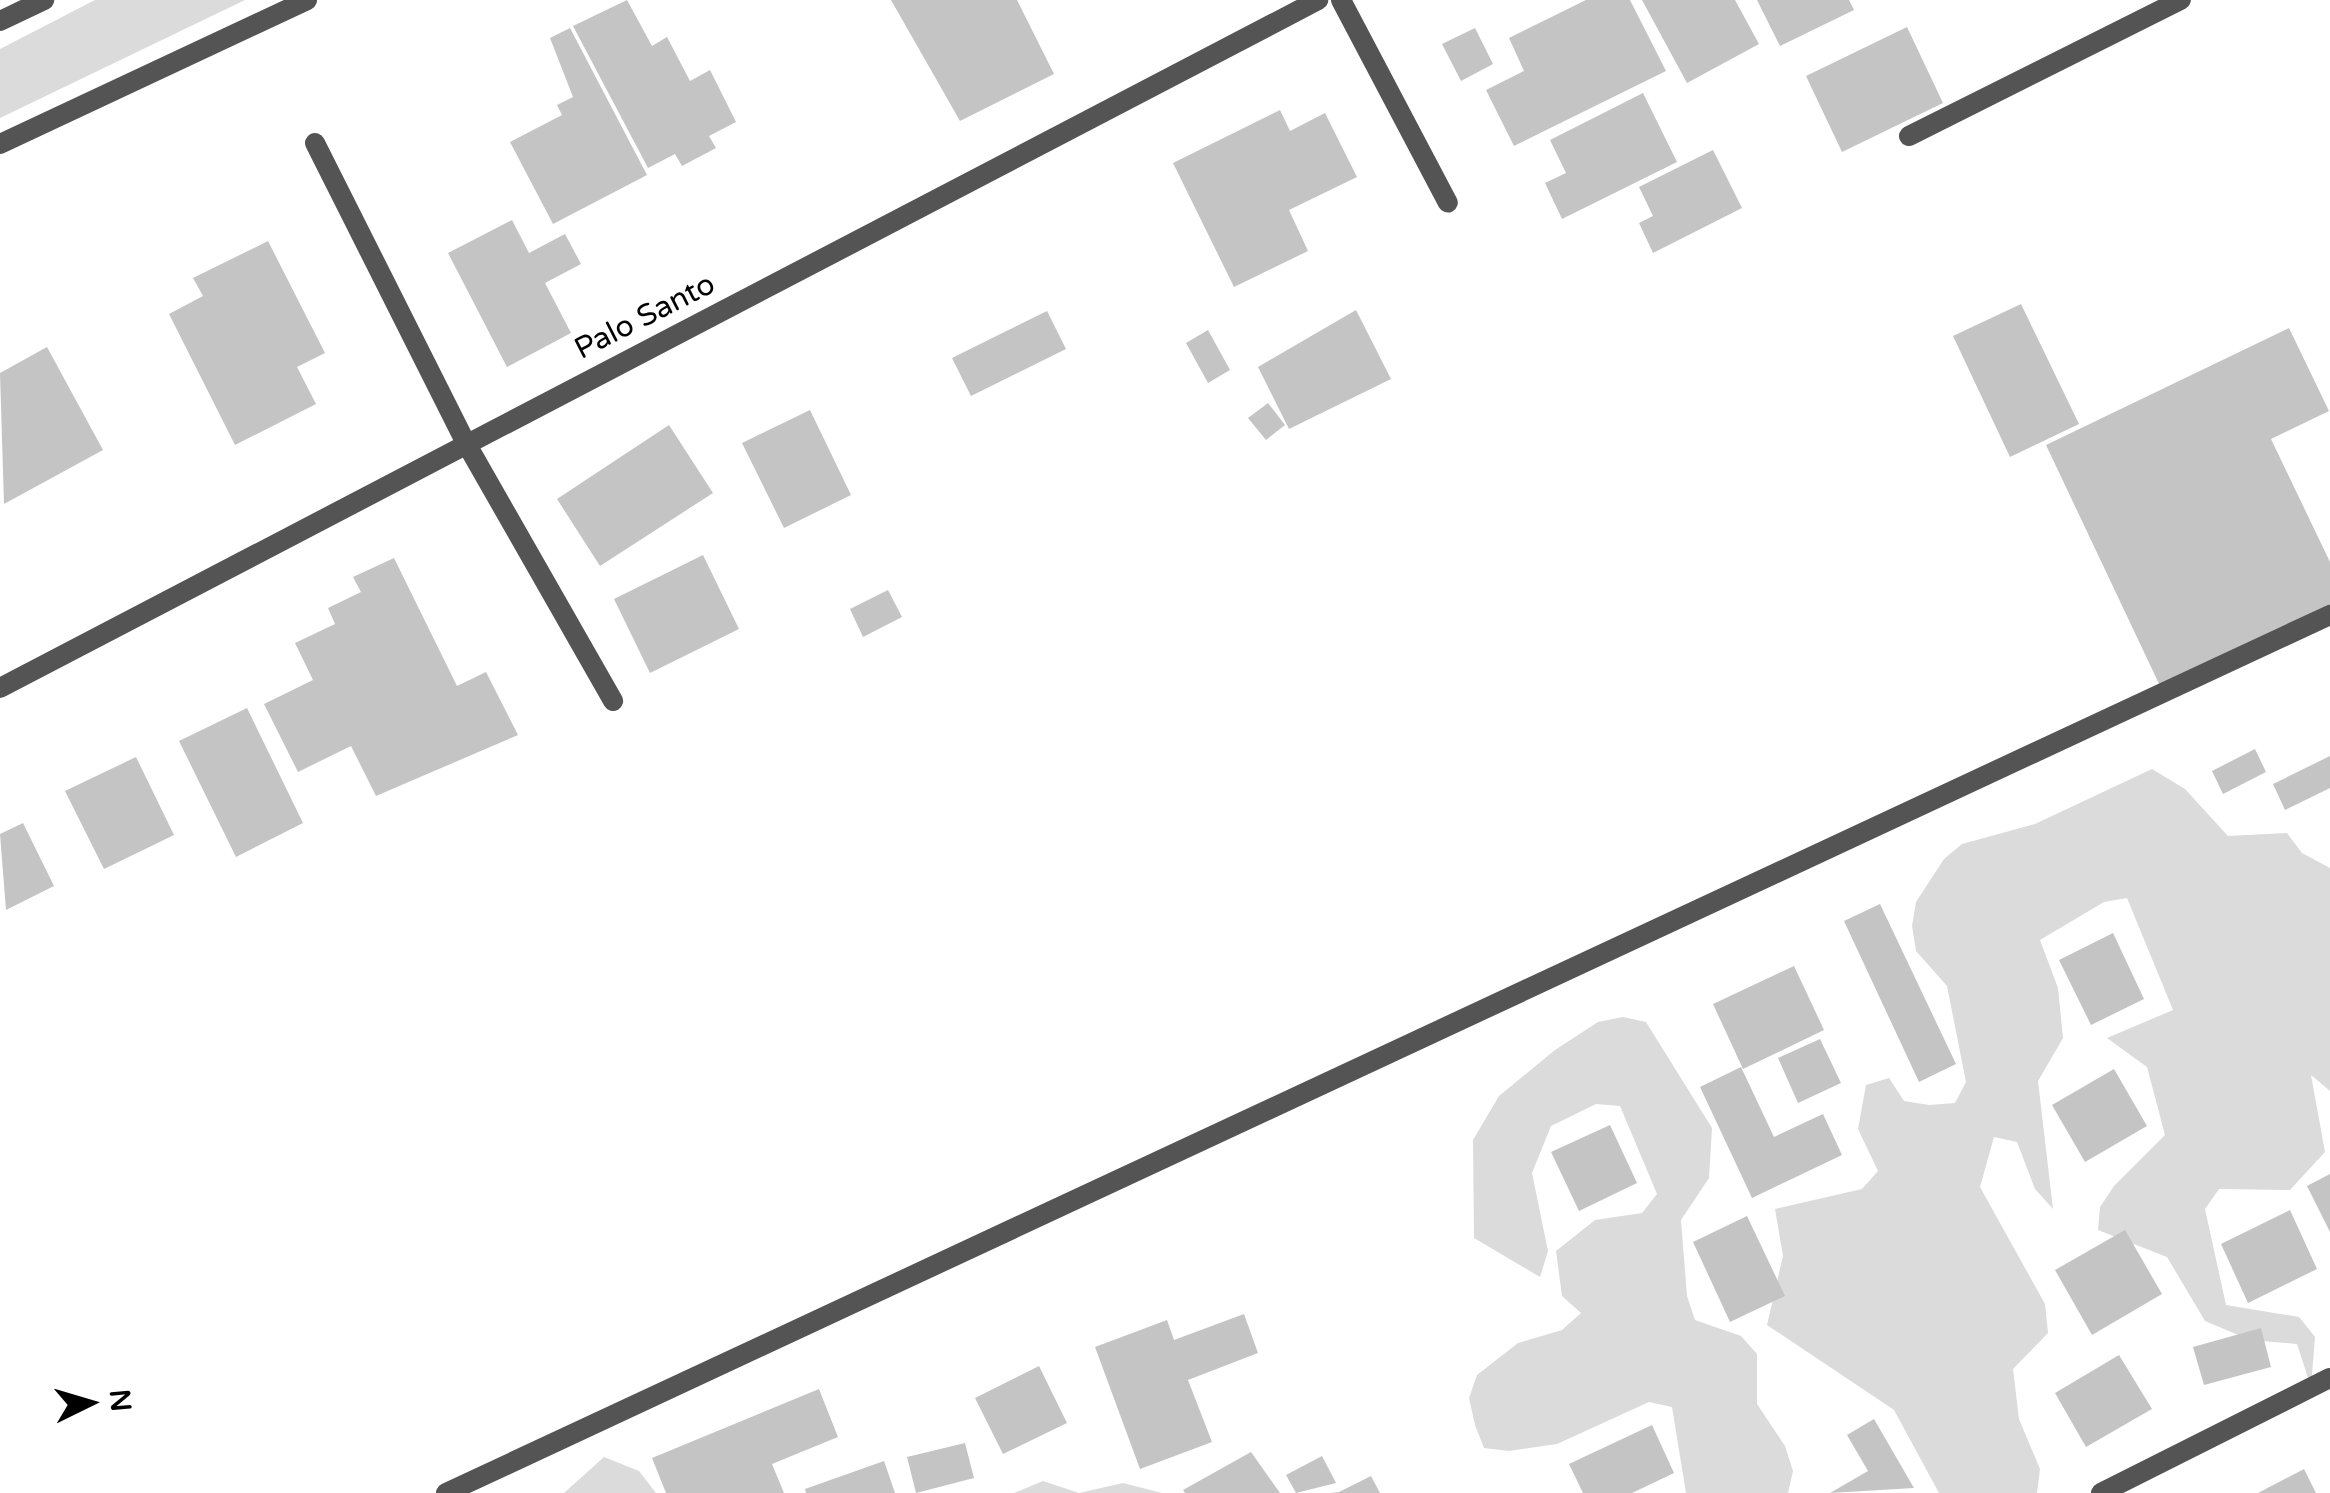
<!DOCTYPE html>
<style>
body{margin:0}
#map{position:relative;width:2330px;height:1493px;overflow:hidden;background:#fff;font-family:"Varela Round",sans-serif}
div>[style]{position:absolute}
[style*='--x']{left:calc(var(--x)*1px);top:calc(var(--y)*1px);width:calc(var(--w)*1px);rotate:calc(var(--a)*1deg)}
.green>*{inset:0;background:#dbdbdb}
.building>*{inset:0;background:#c4c4c4}
.service>*{height:20px;margin:-10px;padding:0 10px;transform-origin:10px;border-radius:10px;background:#545454}
.minor>*{height:20px;margin:-10px;padding:0 10px;transform-origin:10px;border-radius:10px;background:#545454}
span{translate:-50% -50%;white-space:nowrap;text-align:center;line-height:1.15;-webkit-text-stroke:9px #fff;paint-order:stroke}
.street-label{font-size:30px;color:#000}
.north{position:absolute;left:40px;top:1353px;width:100px;height:100px;-webkit-text-stroke:8px #fff;paint-order:stroke;rotate:85deg;font-size:28px;font-weight:700;line-height:40px;text-align:center;color:#000}
.north::after{content:'';display:block;margin:auto;width:35px;height:45px;background:#000;clip-path:polygon(50% 0,100% 100%,50% 72%,0 100%)}
</style>
<div id="map">
<div class="green">
<i style="clip-path:polygon(95px 0,245px 0,0 118px,0 49px)"></i>
<i style="clip-path:polygon(2152px 769px,2185px 789px,2228px 836px,2287px 833px,2302px 853px,2330px 868px,2330px 1091px,2311px 1075px,2325px 1152px,2290px 1190px,2219px 1189px,2205px 1209px,2226px 1305px,2299px 1317px,2315px 1337px,2311px 1387px,2297px 1344px,2250px 1340px,2205px 1321px,2167px 1257px,2098px 1230px,2100px 1207px,2114px 1186px,2165px 1135px,2147px 1067px,2107px 1038px,2173px 1010px,2127px 898px,2104px 902px,2040px 940px,2058px 988px,2063px 1038px,2038px 1081px,2053px 1209px,2035px 1189px,2017px 1142px,1994px 1137px,1980px 1187px,2045px 1304px,2048px 1333px,2013px 1369px,2019px 1419px,2040px 1469px,2037px 1493px,1939px 1493px,1894px 1410px,1767px 1325px,1783px 1256px,1775px 1209px,1862px 1189px,1878px 1171px,1858px 1129px,1866px 1085px,1889px 1078px,1904px 1101px,1929px 1105px,1955px 1103px,1966px 1082px,1947px 986px,1916px 951px,1912px 926px,1916px 902px,1944px 859px,1962px 844px,2035px 824px)"></i>
<i style="clip-path:polygon(1623px 1017px,1646px 1022px,1712px 1128px,1709px 1178px,1681px 1220px,1687px 1296px,1695px 1320px,1741px 1336px,1757px 1354px,1757px 1404px,1785px 1446px,1793px 1471px,1788px 1493px,1686px 1493px,1672px 1407px,1649px 1402px,1557px 1444px,1509px 1451px,1484px 1448px,1475px 1425px,1469px 1398px,1477px 1375px,1518px 1343px,1562px 1330px,1581px 1313px,1562px 1296px,1556px 1251px,1595px 1220px,1642px 1213px,1657px 1194px,1620px 1106px,1596px 1104px,1551px 1126px,1532px 1173px,1548px 1251px,1540px 1277px,1474px 1238px,1473px 1140px,1499px 1096px,1555px 1050px,1598px 1022px)"></i>
<i style="clip-path:polygon(604px 1457px,639px 1471px,656px 1493px,564px 1493px)"></i>
<i style="clip-path:polygon(1043px 1481px,1079px 1493px,1123px 1483px,1162px 1493px,1014px 1493px)"></i>
</div>
<div class="building">
<i style="clip-path:polygon(627px 0,652px 46px,667px 37px,690px 81px,710px 70px,736px 122px,709px 136px,716px 148px,682px 166px,675px 154px,648px 168px,573px 26px)"></i>
<i style="clip-path:polygon(891px 0,1017px 0,1054px 74px,960px 121px)"></i>
<i style="clip-path:polygon(1586px 0,1630px 0,1666px 71px,1514px 146px,1486px 90px,1524px 71px,1509px 38px)"></i>
<i style="clip-path:polygon(1642px 0,1735px 0,1759px 44px,1687px 83px)"></i>
<i style="clip-path:polygon(1757px 0,1849px 0,1854px 10px,1780px 46px)"></i>
<i style="clip-path:polygon(1907px 27px,1943px 103px,1842px 152px,1806px 76px)"></i>
<i style="clip-path:polygon(570px 28px,647px 175px,553px 224px,510px 142px,562px 115px,557px 105px,573px 97px,550px 38px)"></i>
<i style="clip-path:polygon(1475px 28px,1493px 64px,1461px 81px,1442px 44px)"></i>
<i style="clip-path:polygon(1643px 93px,1677px 162px,1562px 219px,1545px 183px,1566px 173px,1550px 140px)"></i>
<i style="clip-path:polygon(1280px 110px,1290px 131px,1325px 113px,1357px 177px,1289px 210px,1308px 251px,1234px 287px,1173px 163px)"></i>
<i style="clip-path:polygon(1713px 150px,1742px 208px,1653px 253px,1639px 223px,1653px 216px,1639px 187px)"></i>
<i style="clip-path:polygon(512px 220px,529px 253px,565px 234px,581px 264px,545px 283px,571px 333px,507px 367px,448px 253px)"></i>
<i style="clip-path:polygon(268px 241px,325px 353px,297px 367px,316px 404px,235px 445px,169px 314px,203px 296px,193px 278px)"></i>
<i style="clip-path:polygon(2021px 304px,2079px 424px,2010px 457px,1953px 336px)"></i>
<i style="clip-path:polygon(1356px 310px,1391px 379px,1289px 429px,1258px 367px)"></i>
<i style="clip-path:polygon(1047px 311px,1066px 349px,971px 396px,952px 358px)"></i>
<i style="clip-path:polygon(2289px 328px,2329px 411px,2271px 439px,2330px 562px,2330px 606px,2161px 688px,2046px 445px)"></i>
<i style="clip-path:polygon(1208px 330px,1230px 370px,1208px 383px,1186px 343px)"></i>
<i style="clip-path:polygon(47px 347px,103px 450px,4px 504px,0 373px)"></i>
<i style="clip-path:polygon(1268px 403px,1285px 425px,1266px 440px,1248px 418px)"></i>
<i style="clip-path:polygon(810px 410px,851px 495px,784px 528px,742px 443px)"></i>
<i style="clip-path:polygon(669px 425px,713px 493px,600px 566px,557px 499px)"></i>
<i style="clip-path:polygon(703px 555px,739px 629px,650px 673px,614px 599px)"></i>
<i style="clip-path:polygon(394px 558px,457px 686px,486px 672px,518px 735px,376px 796px,351px 746px,298px 772px,264px 704px,313px 680px,295px 643px,335px 624px,328px 608px,361px 592px,353px 577px)"></i>
<i style="clip-path:polygon(888px 590px,902px 617px,863px 637px,850px 609px)"></i>
<i style="clip-path:polygon(247px 708px,303px 823px,236px 857px,179px 741px)"></i>
<i style="clip-path:polygon(2255px 749px,2266px 772px,2223px 794px,2212px 771px)"></i>
<i style="clip-path:polygon(2330px 756px,2330px 788px,2285px 810px,2273px 784px)"></i>
<i style="clip-path:polygon(136px 757px,174px 835px,104px 869px,65px 791px)"></i>
<i style="clip-path:polygon(23px 823px,54px 886px,6px 910px,0 834px)"></i>
<i style="clip-path:polygon(1880px 904px,1956px 1064px,1919px 1082px,1844px 921px)"></i>
<i style="clip-path:polygon(2113px 933px,2144px 999px,2091px 1025px,2059px 960px)"></i>
<i style="clip-path:polygon(1794px 966px,1824px 1030px,1743px 1069px,1713px 1004px)"></i>
<i style="clip-path:polygon(1820px 1039px,1841px 1083px,1798px 1103px,1778px 1058px)"></i>
<i style="clip-path:polygon(1741px 1067px,1774px 1137px,1823px 1114px,1842px 1155px,1752px 1198px,1700px 1087px)"></i>
<i style="clip-path:polygon(2114px 1069px,2147px 1126px,2085px 1162px,2052px 1105px)"></i>
<i style="clip-path:polygon(1610px 1125px,1637px 1183px,1579px 1211px,1551px 1152px)"></i>
<i style="clip-path:polygon(2330px 1174px,2330px 1232px,2307px 1186px)"></i>
<i style="clip-path:polygon(2290px 1210px,2317px 1269px,2248px 1303px,2221px 1244px)"></i>
<i style="clip-path:polygon(1747px 1216px,1785px 1296px,1730px 1322px,1693px 1242px)"></i>
<i style="clip-path:polygon(2125px 1230px,2162px 1294px,2092px 1335px,2055px 1270px)"></i>
<i style="clip-path:polygon(1244px 1314px,1258px 1353px,1188px 1380px,1212px 1442px,1140px 1469px,1095px 1347px,1167px 1320px,1174px 1340px)"></i>
<i style="clip-path:polygon(2261px 1328px,2271px 1367px,2204px 1385px,2193px 1347px)"></i>
<i style="clip-path:polygon(2119px 1355px,2152px 1409px,2086px 1447px,2055px 1393px)"></i>
<i style="clip-path:polygon(1039px 1366px,1067px 1423px,1003px 1454px,975px 1398px)"></i>
<i style="clip-path:polygon(819px 1389px,838px 1437px,772px 1464px,784px 1493px,666px 1493px,652px 1458px)"></i>
<i style="clip-path:polygon(1874px 1419px,1914px 1488px,1830px 1493px,1868px 1471px,1847px 1435px)"></i>
<i style="clip-path:polygon(1652px 1425px,1674px 1473px,1632px 1493px,1583px 1493px,1569px 1464px)"></i>
<i style="clip-path:polygon(965px 1443px,974px 1478px,916px 1493px,907px 1457px)"></i>
<i style="clip-path:polygon(1251px 1452px,1280px 1493px,1185px 1493px,1183px 1490px)"></i>
<i style="clip-path:polygon(1322px 1456px,1336px 1483px,1296px 1493px,1286px 1475px)"></i>
<i style="clip-path:polygon(884px 1461px,895px 1493px,806px 1493px,805px 1489px)"></i>
<i style="clip-path:polygon(2304px 1469px,2316px 1493px,2258px 1493px)"></i>
<i style="clip-path:polygon(1371px 1476px,1380px 1493px,1330px 1493px,1339px 1492px)"></i>
</div>
<div class="service">
<i style="--x:1341;--y:0;--w:229;--a:62.2"></i>
<i style="--x:1909;--y:136;--w:304;--a:-26.6"></i>
<i style="--x:315;--y:143;--w:336;--a:63.3"></i>
<i style="--x:466;--y:443;--w:297;--a:60.3"></i>
</div>
<div class="minor">
<i style="--x:0;--y:21;--w:49;--a:-25.5"></i>
<i style="--x:0;--y:144;--w:339;--a:-25.1"></i>
<i style="--x:0;--y:688;--w:1487;--a:-27.56"></i>
<i style="--x:446;--y:1493;--w:2079;--a:-24.99"></i>
<i style="--x:2101;--y:1493;--w:256;--a:-26.7"></i>
</div>
<div class="street-label">
<span style="left:645px;top:317px;rotate:-27deg">Palo Santo</span>
</div>
<div class="north">N</div>
</div>
